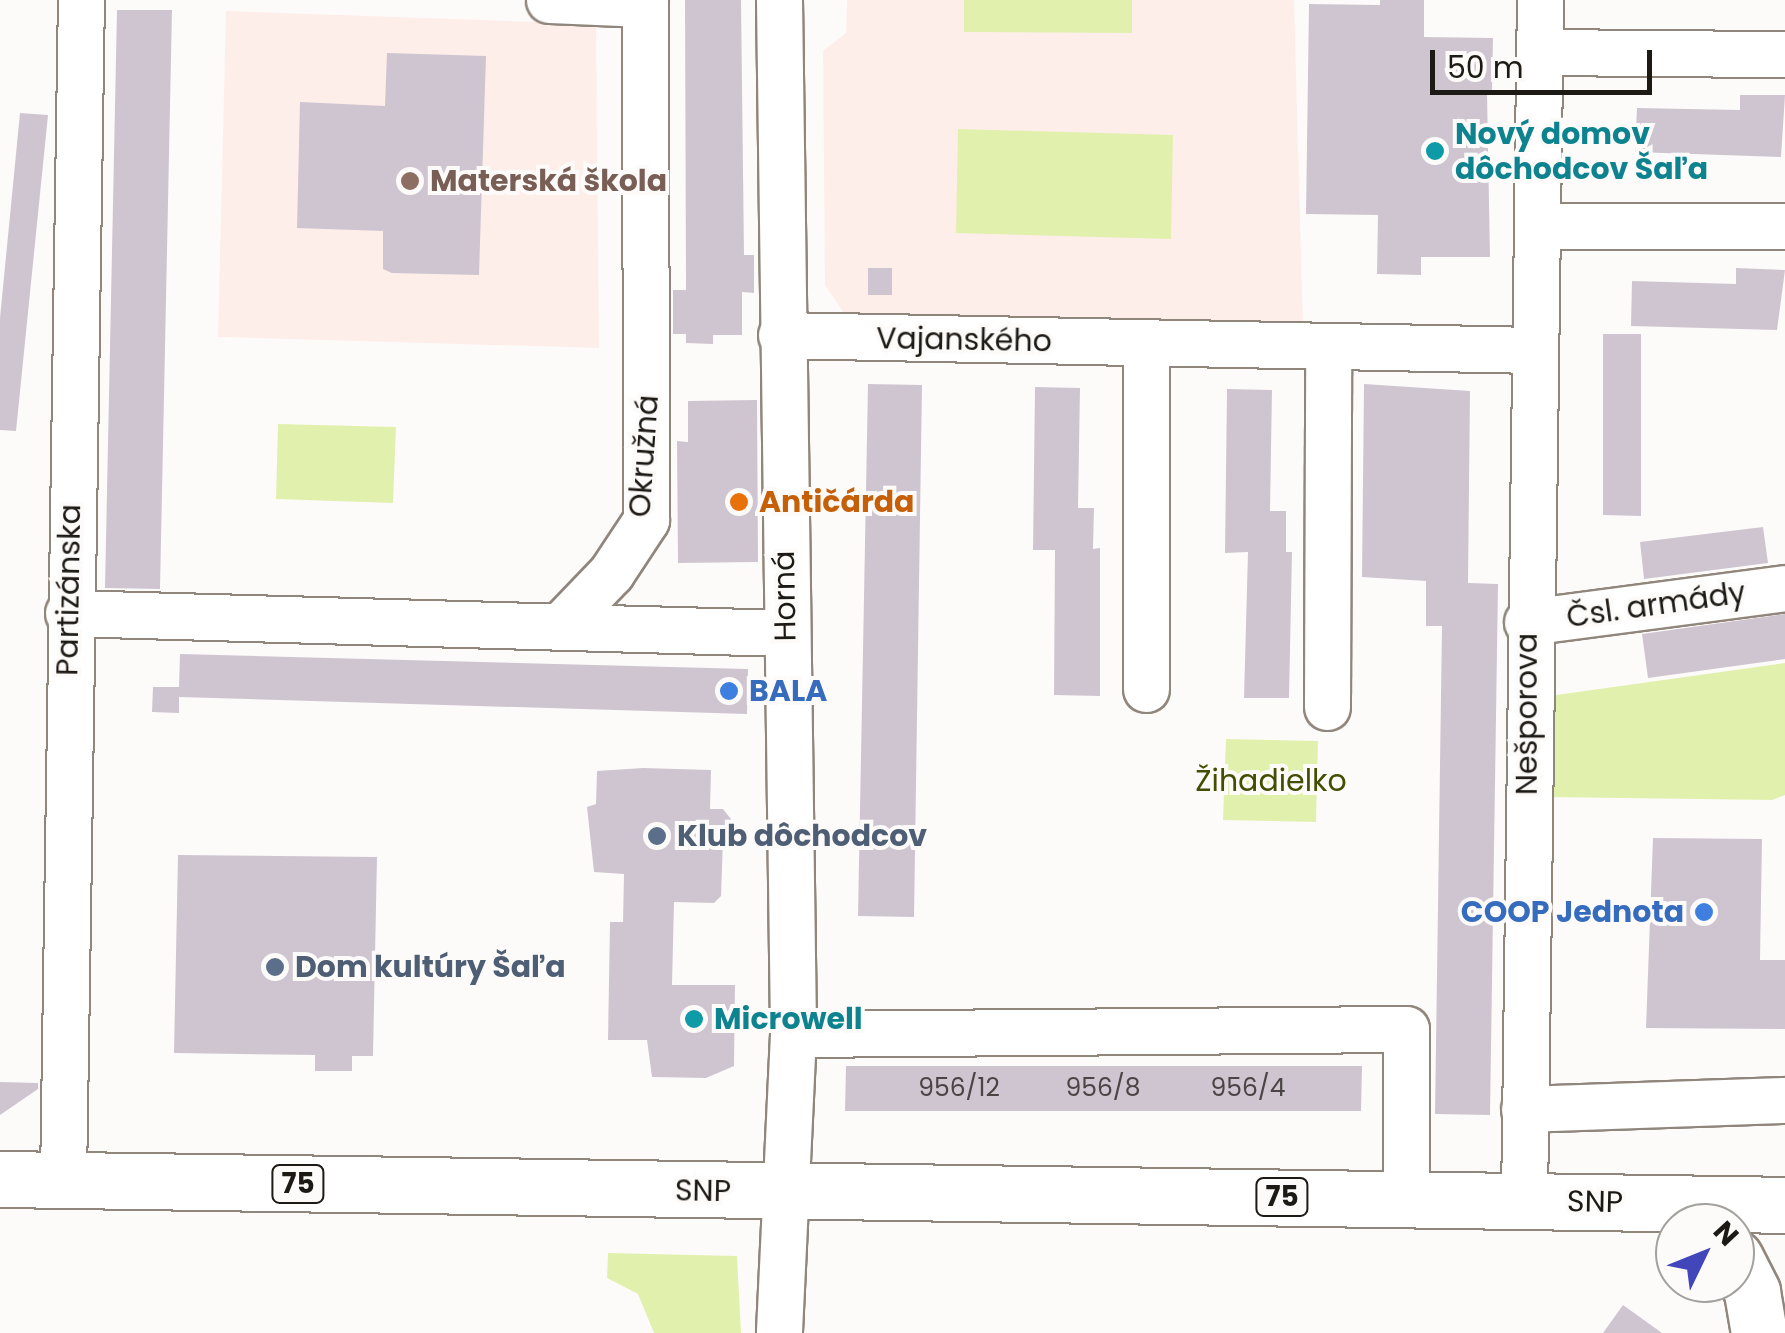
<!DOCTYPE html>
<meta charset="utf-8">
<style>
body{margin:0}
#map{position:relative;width:1785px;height:1333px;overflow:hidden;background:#fdfbf9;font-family:Poppins,sans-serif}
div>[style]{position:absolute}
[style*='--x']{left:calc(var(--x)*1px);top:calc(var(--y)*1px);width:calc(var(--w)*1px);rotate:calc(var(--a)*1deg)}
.education>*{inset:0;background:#feeeea}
.green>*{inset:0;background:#e2f0ae}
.building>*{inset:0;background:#cfc5d1}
.roads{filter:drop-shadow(2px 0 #91867c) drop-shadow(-2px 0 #91867c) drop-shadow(0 2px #91867c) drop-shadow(0 -2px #91867c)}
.minor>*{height:45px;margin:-22.5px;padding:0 22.5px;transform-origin:22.5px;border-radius:22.5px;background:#fff}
.major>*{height:55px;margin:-27.5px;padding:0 27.5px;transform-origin:27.5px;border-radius:27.5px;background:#fff}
.dots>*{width:28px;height:28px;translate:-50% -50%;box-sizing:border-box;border:5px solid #fdfbf9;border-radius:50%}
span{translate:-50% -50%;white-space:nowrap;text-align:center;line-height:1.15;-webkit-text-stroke:8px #fdfbf9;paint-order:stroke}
.number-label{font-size:25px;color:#4a4444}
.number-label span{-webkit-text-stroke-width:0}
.shield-label span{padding:2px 8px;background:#fdfbf9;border:2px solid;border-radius:8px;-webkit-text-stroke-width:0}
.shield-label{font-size:28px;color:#1d1915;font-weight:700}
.culture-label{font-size:30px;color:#0d838f;font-weight:700}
.left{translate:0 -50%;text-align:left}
.education-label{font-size:30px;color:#785e54;font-weight:700}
.street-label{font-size:30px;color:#1d1915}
.food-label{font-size:30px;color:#c56008;font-weight:700}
.shop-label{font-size:30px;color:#366cbe;font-weight:700}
.right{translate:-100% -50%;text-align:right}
.park-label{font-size:30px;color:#444e00}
.service-label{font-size:30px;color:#4e5e75;font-weight:700}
.north{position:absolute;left:1655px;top:1203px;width:100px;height:100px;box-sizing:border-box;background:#fdfbf9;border:2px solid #a3a19e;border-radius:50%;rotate:47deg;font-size:28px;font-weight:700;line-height:40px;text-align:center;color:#1d1915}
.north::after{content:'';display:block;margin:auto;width:35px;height:45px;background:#4146ba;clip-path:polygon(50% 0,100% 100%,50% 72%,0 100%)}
.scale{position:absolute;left:1430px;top:50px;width:222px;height:45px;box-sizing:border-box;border:5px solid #1d1915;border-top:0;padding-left:12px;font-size:30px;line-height:35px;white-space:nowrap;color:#1d1915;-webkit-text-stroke:8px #fdfbf9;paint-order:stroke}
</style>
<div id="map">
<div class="education">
<i style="clip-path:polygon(847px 0,1294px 0,1303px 328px,850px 322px,825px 285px,823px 51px,846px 33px)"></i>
<i style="clip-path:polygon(226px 11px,596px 24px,599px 348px,218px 337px)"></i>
</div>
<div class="green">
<i style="clip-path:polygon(964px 0,1132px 0,1132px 33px,964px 32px)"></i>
<i style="clip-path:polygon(958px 129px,1173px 135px,1171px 239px,956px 233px)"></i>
<i style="clip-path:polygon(278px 424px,396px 427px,393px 503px,276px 499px)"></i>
<i style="clip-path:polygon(1785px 663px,1785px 795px,1772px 800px,1547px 797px,1549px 696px)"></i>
<i style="clip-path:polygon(1226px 739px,1318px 741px,1316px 822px,1223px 820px)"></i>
<i style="clip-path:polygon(608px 1253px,737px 1256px,741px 1333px,654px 1333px,638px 1294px,607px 1278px)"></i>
</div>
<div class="building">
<i style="clip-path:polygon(685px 0,741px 0,744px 255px,754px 255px,754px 293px,742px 292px,742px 335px,713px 335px,713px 344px,686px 343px,686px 334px,673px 334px,673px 290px,686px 290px)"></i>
<i style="clip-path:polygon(1380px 0,1424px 0,1424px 37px,1493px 38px,1492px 92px,1487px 92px,1490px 257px,1421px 257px,1421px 275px,1377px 274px,1378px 215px,1306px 214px,1309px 4px,1380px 5px)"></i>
<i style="clip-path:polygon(117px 10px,172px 10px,160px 589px,105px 588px)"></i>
<i style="clip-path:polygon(387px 53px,486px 56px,479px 275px,392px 273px,383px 269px,383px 231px,297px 228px,300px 102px,385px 106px)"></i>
<i style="clip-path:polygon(1740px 95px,1785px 95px,1781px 157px,1635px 152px,1637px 108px,1740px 110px)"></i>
<i style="clip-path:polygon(20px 113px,48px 115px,16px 431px,0 430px,0 318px)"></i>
<i style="clip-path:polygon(868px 268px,892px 268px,892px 295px,868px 295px)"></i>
<i style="clip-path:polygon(1736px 268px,1785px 270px,1777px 330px,1631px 326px,1632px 281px,1736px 284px)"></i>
<i style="clip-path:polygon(1603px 334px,1641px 334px,1641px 516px,1603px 515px)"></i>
<i style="clip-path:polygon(868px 384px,922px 385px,914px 917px,858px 916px)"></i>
<i style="clip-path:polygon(1364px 384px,1470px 391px,1468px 583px,1498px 584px,1490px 1115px,1435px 1114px,1442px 626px,1426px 626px,1426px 581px,1362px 577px)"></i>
<i style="clip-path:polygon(1035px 387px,1080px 388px,1078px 508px,1094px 508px,1093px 549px,1100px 548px,1100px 696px,1054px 695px,1055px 550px,1033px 550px)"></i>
<i style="clip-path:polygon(1227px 389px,1272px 390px,1270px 511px,1286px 511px,1286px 552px,1292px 552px,1289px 698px,1244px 698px,1248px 552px,1225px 553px)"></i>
<i style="clip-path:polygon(757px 400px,758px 562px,678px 563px,677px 441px,688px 442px,688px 401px)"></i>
<i style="clip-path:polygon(1763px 527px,1768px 563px,1644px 579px,1640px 542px)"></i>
<i style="clip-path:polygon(1785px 614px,1785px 659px,1648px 678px,1642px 634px)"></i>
<i style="clip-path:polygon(180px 654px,748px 669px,747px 714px,179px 697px,179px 713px,152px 712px,153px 687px,179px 687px)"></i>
<i style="clip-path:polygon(643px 768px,711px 770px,710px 809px,723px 809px,731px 819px,723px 839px,721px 896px,714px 903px,674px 902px,672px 985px,735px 985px,734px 1066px,706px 1078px,652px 1077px,647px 1040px,608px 1040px,610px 922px,623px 922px,624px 874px,594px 872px,587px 807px,596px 804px,597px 771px)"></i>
<i style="clip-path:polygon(1653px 838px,1762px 839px,1760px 960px,1785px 960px,1785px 1029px,1646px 1028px)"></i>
<i style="clip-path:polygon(178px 855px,377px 857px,373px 1056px,352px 1056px,352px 1071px,315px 1071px,315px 1055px,174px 1053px)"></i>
<i style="clip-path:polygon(846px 1066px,1362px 1066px,1361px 1111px,845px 1111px)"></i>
<i style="clip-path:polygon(0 1082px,38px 1083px,38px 1089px,0 1115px)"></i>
<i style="clip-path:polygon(1623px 1305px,1662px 1333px,1603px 1333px)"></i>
</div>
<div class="roads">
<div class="minor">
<i style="--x:549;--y:0;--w:96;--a:2.4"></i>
<i style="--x:779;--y:0;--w:1034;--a:89.22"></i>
<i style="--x:793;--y:1034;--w:299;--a:92.7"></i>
<i style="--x:1539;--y:52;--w:246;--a:0.5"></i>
<i style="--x:1538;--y:226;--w:247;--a:0"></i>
<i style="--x:781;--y:335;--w:752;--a:1.14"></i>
<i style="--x:68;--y:613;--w:718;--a:1.6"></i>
<i style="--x:1527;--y:622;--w:260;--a:-7.5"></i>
<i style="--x:560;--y:626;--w:74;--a:-46.1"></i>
<i style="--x:611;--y:573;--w:64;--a:-56.6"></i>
<i style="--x:646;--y:520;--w:520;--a:-90.11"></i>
<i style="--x:1146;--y:689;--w:345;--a:-90"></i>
<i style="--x:1327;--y:707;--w:358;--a:-89.8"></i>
<i style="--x:793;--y:1034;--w:613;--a:-0.47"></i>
<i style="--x:1406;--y:1029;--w:170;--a:90"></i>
<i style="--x:1524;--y:1109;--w:261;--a:-2"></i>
<i style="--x:63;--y:1180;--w:1180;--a:-89.13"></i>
<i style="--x:1524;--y:1201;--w:1201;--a:-89.24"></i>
</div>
<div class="major">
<i style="--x:0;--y:1179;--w:1785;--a:0.83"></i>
<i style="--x:1735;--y:1258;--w:38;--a:63"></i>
<i style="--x:1752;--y:1292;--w:42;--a:80.3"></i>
</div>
</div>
<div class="dots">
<i style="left:1435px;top:151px;background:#0f9aa8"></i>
<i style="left:410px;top:181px;background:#8d6e63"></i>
<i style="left:739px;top:502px;background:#e8710a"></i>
<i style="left:729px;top:691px;background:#3f7fe0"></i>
<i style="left:657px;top:836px;background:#5c6f8a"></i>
<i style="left:1704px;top:912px;background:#3f7fe0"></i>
<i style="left:275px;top:967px;background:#5c6f8a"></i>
<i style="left:694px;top:1019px;background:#0f9aa8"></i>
</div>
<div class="number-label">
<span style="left:959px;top:1088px">956/12</span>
<span style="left:1103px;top:1088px">956/8</span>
<span style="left:1248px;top:1088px">956/4</span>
</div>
<div class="shield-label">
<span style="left:298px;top:1184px">75</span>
<span style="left:1282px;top:1197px">75</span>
</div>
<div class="culture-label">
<span class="left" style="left:1455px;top:151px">Nový domov<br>dôchodcov Šaľa</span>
<span class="left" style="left:714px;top:1019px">Microwell</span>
</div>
<div class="education-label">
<span class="left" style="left:430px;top:181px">Materská škola</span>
</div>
<div class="street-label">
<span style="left:964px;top:340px;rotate:1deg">Vajanského</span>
<span style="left:644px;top:456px;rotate:-86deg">Okružná</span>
<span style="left:69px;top:590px;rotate:-89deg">Partizánska</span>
<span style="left:785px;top:596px;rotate:-91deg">Horná</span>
<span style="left:1656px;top:605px;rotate:-8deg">Čsl. armády</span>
<span style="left:1527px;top:714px;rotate:-90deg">Nešporova</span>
<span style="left:703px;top:1191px;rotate:1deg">SNP</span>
<span style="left:1595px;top:1202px;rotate:1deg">SNP</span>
</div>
<div class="food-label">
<span class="left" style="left:759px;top:502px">Antičárda</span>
</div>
<div class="shop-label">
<span class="left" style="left:749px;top:691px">BALA</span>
<span class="right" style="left:1684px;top:912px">COOP Jednota</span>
</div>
<div class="park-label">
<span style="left:1271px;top:781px">Žihadielko</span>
</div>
<div class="service-label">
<span class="left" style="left:677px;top:836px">Klub dôchodcov</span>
<span class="left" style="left:295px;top:967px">Dom kultúry Šaľa</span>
</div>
<div class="north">N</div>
<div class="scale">50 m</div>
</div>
